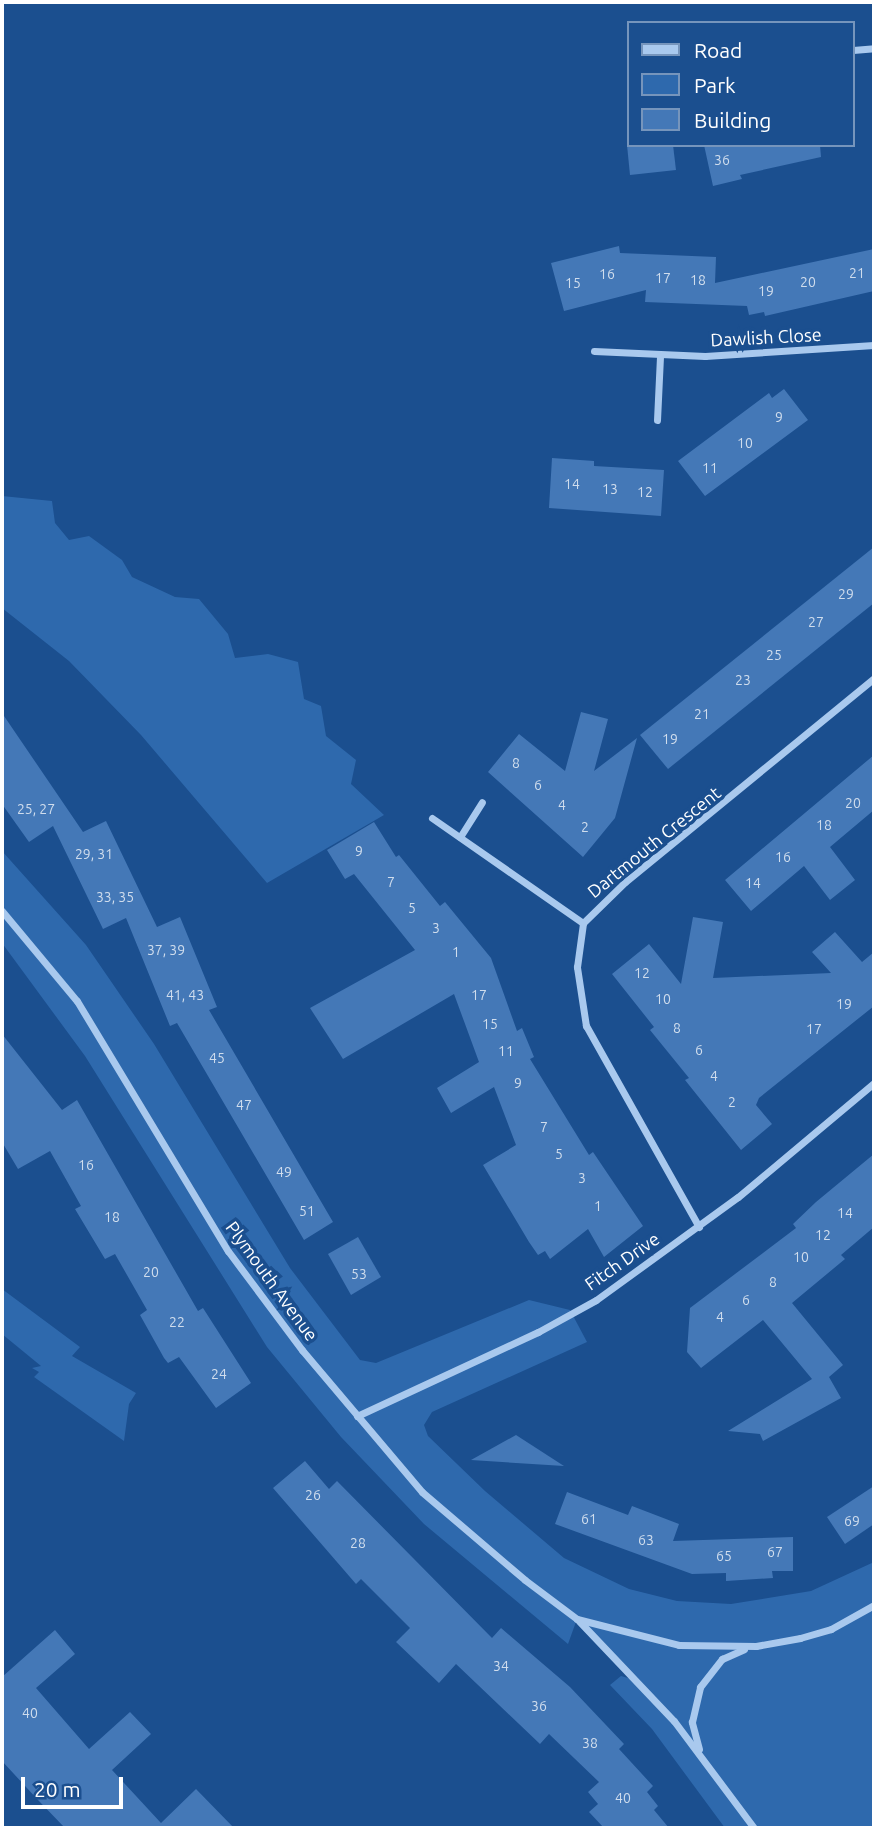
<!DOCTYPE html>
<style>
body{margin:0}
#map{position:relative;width:876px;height:1830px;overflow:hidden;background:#1b4f8f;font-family:Ubuntu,sans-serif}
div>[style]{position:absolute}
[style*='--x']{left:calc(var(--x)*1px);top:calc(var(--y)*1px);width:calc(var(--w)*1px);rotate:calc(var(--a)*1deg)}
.green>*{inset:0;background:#2e69ad}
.building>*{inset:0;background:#4478b7}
.street>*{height:7px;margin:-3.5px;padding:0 3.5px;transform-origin:3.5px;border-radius:3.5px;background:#a9c9ee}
span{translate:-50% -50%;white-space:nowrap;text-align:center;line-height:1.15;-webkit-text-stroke:7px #1b4f8f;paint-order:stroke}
.number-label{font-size:14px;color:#d0dded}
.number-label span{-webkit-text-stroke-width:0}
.street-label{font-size:18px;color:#fff}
.frame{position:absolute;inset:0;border:4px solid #fff;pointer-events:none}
.legend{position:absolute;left:627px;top:21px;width:228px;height:126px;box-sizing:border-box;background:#1b4f8f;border:2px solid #7695bc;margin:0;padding:9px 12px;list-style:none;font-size:21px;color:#fff}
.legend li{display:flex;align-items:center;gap:14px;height:35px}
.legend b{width:35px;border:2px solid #7695bc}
.scale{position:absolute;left:21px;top:1777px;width:102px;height:32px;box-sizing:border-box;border:4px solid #fff;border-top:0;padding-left:9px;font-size:21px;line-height:24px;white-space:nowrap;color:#fff;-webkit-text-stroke:5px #1b4f8f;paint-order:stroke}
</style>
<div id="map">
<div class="green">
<i style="clip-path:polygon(2px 496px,52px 501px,55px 523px,69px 540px,89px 536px,122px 560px,132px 577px,175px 597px,199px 599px,228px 634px,235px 658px,268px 654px,298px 662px,304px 699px,321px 706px,326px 736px,356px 760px,351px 784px,384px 815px,267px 883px,141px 735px,69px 661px,2px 608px)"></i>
<i style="clip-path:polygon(2px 851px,86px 945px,154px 1044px,290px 1268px,360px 1360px,376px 1363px,529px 1300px,570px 1310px,587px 1342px,432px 1412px,424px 1425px,428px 1436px,485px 1491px,564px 1558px,629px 1589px,677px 1601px,731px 1604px,811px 1591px,874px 1562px,874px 1828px,725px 1828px,652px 1729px,610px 1685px,621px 1676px,635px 1680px,577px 1619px,568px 1644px,424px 1524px,341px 1437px,267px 1347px,85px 1056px,2px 943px)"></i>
<i style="clip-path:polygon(2px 1289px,80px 1347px,72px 1356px,136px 1393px,129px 1404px,124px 1441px,34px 1377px,39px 1372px,32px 1368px,41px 1366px,2px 1334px)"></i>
</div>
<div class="building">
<i style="clip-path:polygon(627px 145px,673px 145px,676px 170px,630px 175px)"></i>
<i style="clip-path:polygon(704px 145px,820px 145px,821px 157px,740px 175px,742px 179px,713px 186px)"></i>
<i style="clip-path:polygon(619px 246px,620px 253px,716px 257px,715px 283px,874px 249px,874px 291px,765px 316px,764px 312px,749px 315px,747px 306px,645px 302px,646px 290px,564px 311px,551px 263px)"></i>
<i style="clip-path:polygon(784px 389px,808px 420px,705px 496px,678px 461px,769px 393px,772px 398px)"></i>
<i style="clip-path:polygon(552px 458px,594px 461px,594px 466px,664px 470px,661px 516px,549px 508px)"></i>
<i style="clip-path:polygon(874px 547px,874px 603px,668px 769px,640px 735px)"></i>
<i style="clip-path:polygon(581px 712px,608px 719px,594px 771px,637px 738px,615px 818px,583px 857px,488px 772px,519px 734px,565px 771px)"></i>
<i style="clip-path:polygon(2px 713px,83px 832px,106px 821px,157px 927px,180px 917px,217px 1007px,209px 1010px,333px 1222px,304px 1240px,177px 1023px,170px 1026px,126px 918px,103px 929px,53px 826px,29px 842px,2px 804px)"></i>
<i style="clip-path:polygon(874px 755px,874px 810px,830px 847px,855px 880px,830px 900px,804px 866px,751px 911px,725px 880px)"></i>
<i style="clip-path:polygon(374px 822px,396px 857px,399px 855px,440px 906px,445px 902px,491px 958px,517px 1031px,522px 1028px,534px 1057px,530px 1059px,589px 1155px,593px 1152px,643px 1226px,604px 1257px,588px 1229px,550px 1259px,545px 1251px,538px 1255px,529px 1242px,483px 1165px,516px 1145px,494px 1087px,451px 1113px,437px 1088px,479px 1062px,454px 994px,343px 1059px,310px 1008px,415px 950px,354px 874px,345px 879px,327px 850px)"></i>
<i style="clip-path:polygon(693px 917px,723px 922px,713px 978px,831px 973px,812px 952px,835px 932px,862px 962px,874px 952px,874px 1006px,759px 1098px,756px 1105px,772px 1124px,741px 1150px,685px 1080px,689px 1078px,650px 1030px,654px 1027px,612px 974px,649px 944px,681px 984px)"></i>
<i style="clip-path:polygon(2px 1034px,62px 1110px,77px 1100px,198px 1311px,203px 1308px,251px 1383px,216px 1408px,179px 1357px,168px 1363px,164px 1358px,140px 1315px,147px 1310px,115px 1254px,105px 1259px,75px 1209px,81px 1206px,50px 1151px,18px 1169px,2px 1142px)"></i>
<i style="clip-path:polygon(874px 1154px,874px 1227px,841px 1255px,845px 1259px,792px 1303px,843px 1365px,829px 1377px,841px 1398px,763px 1441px,760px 1434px,728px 1431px,812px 1379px,763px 1320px,701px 1368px,687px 1352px,690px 1308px,796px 1228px,793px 1224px,816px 1202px)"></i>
<i style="clip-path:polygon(358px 1237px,381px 1277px,351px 1295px,328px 1254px)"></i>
<i style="clip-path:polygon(516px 1435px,564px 1466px,471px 1460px)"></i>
<i style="clip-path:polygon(305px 1461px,329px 1489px,337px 1481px,492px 1638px,501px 1628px,570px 1687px,624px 1744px,619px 1749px,653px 1786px,647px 1792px,658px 1806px,654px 1810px,669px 1828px,604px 1828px,589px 1812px,598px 1804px,588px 1792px,599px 1782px,549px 1734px,540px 1744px,456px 1664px,439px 1683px,396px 1642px,410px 1628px,361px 1579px,356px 1584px,273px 1488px)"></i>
<i style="clip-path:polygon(874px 1486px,874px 1524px,845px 1544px,827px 1517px)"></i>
<i style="clip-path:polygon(567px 1492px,628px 1515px,632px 1506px,679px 1524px,673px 1541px,793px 1537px,793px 1571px,772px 1571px,773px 1578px,726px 1581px,726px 1573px,692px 1574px,555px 1524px)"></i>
<i style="clip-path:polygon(55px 1630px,75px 1654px,36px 1688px,89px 1749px,130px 1712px,151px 1734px,112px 1770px,161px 1823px,196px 1789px,234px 1828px,65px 1828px,38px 1800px,2px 1761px,2px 1677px)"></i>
</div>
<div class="street">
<i style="--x:853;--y:50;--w:21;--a:-5"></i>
<i style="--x:594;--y:351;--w:111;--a:2.6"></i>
<i style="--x:705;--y:356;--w:169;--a:-3.7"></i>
<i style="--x:657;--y:420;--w:64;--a:-87.3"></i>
<i style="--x:432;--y:818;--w:184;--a:34.8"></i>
<i style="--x:460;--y:837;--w:41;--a:-57.8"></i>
<i style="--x:2;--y:911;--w:117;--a:50.2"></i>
<i style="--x:77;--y:1001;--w:292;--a:58.9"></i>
<i style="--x:228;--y:1251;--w:124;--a:53.2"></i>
<i style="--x:302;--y:1350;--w:186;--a:49.8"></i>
<i style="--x:422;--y:1492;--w:135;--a:40.5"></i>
<i style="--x:525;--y:1580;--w:65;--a:36.9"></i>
<i style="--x:577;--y:1619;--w:105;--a:14.3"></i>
<i style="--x:679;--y:1645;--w:77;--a:0.7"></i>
<i style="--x:756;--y:1646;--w:45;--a:-10.3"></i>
<i style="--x:800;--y:1638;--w:32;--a:-16"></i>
<i style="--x:831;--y:1629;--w:49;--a:-29.2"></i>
<i style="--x:699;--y:1227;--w:231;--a:-119.3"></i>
<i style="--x:586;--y:1026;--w:60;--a:-98.7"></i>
<i style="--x:577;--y:967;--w:44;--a:-82.2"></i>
<i style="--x:583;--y:923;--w:59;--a:-44.3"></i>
<i style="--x:625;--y:882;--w:322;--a:-39.3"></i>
<i style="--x:357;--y:1416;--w:200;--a:-24.9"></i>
<i style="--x:538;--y:1332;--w:66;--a:-28.9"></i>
<i style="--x:596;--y:1300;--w:175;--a:-36"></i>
<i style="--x:738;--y:1197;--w:177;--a:-40"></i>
<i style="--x:579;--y:1621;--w:138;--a:46.5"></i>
<i style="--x:674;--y:1721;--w:134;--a:53.2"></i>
<i style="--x:699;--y:1749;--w:28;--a:-105"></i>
<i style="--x:692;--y:1722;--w:36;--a:-77"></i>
<i style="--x:700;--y:1687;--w:36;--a:-52"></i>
<i style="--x:722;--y:1659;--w:24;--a:-24"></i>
</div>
<div class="number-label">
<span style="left:722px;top:160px">36</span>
<span style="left:857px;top:273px">21</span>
<span style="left:607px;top:274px">16</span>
<span style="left:663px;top:278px">17</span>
<span style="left:698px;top:280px">18</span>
<span style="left:808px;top:282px">20</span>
<span style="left:573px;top:283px">15</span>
<span style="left:766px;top:291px">19</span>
<span style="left:779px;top:417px">9</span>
<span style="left:745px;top:443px">10</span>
<span style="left:710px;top:468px">11</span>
<span style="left:572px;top:484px">14</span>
<span style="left:610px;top:489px">13</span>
<span style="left:645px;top:492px">12</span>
<span style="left:846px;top:594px">29</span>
<span style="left:816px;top:622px">27</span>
<span style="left:774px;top:655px">25</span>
<span style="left:743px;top:680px">23</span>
<span style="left:702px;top:714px">21</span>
<span style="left:670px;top:739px">19</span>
<span style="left:516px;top:763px">8</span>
<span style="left:538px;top:785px">6</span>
<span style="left:853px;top:803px">20</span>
<span style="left:562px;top:805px">4</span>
<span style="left:36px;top:809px">25, 27</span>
<span style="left:824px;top:825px">18</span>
<span style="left:585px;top:827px">2</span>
<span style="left:359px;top:851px">9</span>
<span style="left:94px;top:854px">29, 31</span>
<span style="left:783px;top:857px">16</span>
<span style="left:391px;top:882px">7</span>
<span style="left:753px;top:883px">14</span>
<span style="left:115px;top:897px">33, 35</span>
<span style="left:412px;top:908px">5</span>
<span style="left:436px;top:928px">3</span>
<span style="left:166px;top:950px">37, 39</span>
<span style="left:456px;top:952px">1</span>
<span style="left:642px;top:973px">12</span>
<span style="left:185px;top:995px">41, 43</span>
<span style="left:479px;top:995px">17</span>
<span style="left:663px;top:999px">10</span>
<span style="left:844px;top:1004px">19</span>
<span style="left:490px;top:1024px">15</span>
<span style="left:677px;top:1028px">8</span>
<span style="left:814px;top:1029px">17</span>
<span style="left:699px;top:1050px">6</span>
<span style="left:506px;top:1051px">11</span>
<span style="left:217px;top:1058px">45</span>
<span style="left:714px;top:1076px">4</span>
<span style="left:518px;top:1083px">9</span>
<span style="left:732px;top:1102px">2</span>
<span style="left:244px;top:1105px">47</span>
<span style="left:544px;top:1127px">7</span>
<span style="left:559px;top:1154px">5</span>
<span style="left:86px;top:1165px">16</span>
<span style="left:284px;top:1172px">49</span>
<span style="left:582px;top:1178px">3</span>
<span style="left:598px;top:1206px">1</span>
<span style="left:307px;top:1211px">51</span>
<span style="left:845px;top:1213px">14</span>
<span style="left:112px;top:1217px">18</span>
<span style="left:823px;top:1235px">12</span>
<span style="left:801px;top:1257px">10</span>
<span style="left:151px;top:1272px">20</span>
<span style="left:359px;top:1274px">53</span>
<span style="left:773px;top:1282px">8</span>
<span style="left:746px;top:1300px">6</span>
<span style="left:720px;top:1317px">4</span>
<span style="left:177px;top:1322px">22</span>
<span style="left:219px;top:1374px">24</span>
<span style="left:313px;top:1495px">26</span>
<span style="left:589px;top:1519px">61</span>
<span style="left:852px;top:1521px">69</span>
<span style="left:646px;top:1540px">63</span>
<span style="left:358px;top:1543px">28</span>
<span style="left:775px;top:1552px">67</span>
<span style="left:724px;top:1556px">65</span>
<span style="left:501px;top:1666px">34</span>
<span style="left:539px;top:1706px">36</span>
<span style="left:30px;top:1713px">40</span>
<span style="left:590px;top:1743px">38</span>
<span style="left:623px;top:1798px">40</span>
</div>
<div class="street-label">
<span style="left:766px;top:337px;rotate:-3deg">Dawlish Close</span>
<span style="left:654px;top:842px;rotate:-39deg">Dartmouth Crescent</span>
<span style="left:622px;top:1261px;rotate:-35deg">Fitch Drive</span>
<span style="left:272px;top:1281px;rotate:54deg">Plymouth Avenue</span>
</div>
<div class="frame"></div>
<ul class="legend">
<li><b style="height:9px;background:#a9c9ee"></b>Road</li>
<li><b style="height:19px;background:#2e69ad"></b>Park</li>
<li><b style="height:19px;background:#4478b7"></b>Building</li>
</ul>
<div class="scale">20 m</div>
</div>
